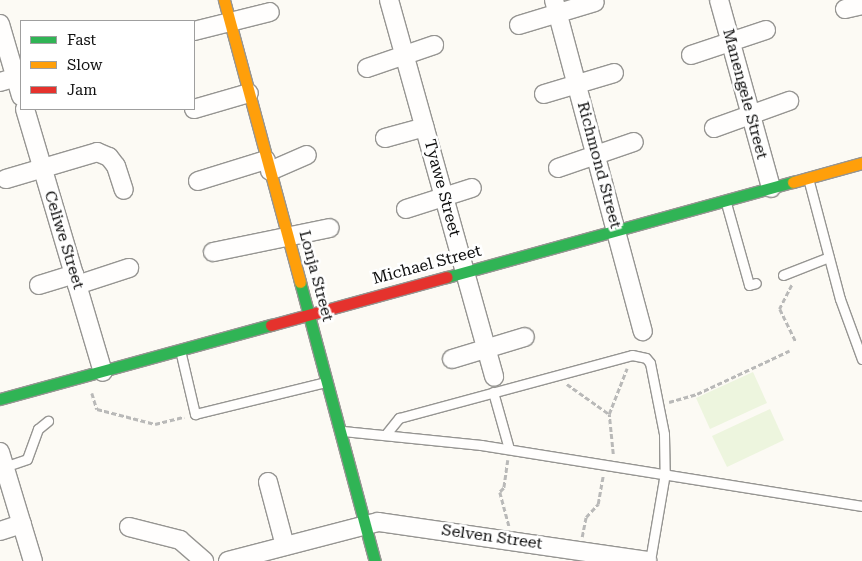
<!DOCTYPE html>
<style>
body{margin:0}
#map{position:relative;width:862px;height:561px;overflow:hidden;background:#fcfaf4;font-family:"Roboto Serif",serif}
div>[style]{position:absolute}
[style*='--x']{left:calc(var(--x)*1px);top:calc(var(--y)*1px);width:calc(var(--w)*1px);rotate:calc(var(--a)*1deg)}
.pitch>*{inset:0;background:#edf5de}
.path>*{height:2.5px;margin-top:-1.25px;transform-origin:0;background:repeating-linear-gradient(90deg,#b9b9b8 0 5px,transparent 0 7.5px)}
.roads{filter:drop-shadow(1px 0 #969592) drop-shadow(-1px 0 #969592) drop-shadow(0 1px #969592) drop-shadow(0 -1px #969592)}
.lane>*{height:9px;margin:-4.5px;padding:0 4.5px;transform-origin:4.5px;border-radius:4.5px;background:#fffefd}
.street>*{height:18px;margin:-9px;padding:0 9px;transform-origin:9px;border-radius:9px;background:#fffefd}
.fast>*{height:11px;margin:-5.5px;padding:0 5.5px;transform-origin:5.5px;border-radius:5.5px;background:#30b455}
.slow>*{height:11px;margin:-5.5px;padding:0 5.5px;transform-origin:5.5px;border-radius:5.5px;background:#ff9f0a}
.jam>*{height:11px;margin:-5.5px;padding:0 5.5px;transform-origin:5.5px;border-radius:5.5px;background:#e5322d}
span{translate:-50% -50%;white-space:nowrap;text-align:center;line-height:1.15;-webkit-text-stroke:5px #fff;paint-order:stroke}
.street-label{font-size:16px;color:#0f0f0f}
.legend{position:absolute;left:20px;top:20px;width:175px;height:90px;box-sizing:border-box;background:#fff;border:1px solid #9f9f9f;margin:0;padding:6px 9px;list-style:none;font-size:15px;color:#0f0f0f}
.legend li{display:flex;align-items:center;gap:10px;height:25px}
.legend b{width:25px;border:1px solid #9f9f9f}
</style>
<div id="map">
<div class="pitch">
<i style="clip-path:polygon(753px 372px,767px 403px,710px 429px,696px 398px)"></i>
<i style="clip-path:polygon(770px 409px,784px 440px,727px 467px,712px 436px)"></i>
</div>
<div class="path">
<i style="--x:792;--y:285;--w:27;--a:117"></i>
<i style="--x:780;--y:309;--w:37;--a:64"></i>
<i style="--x:567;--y:384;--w:52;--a:35.5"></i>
<i style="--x:92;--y:393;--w:17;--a:73"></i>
<i style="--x:97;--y:409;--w:60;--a:14.5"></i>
<i style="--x:155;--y:424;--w:30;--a:-14"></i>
<i style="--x:669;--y:402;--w:29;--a:-16"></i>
<i style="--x:697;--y:394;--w:102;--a:-25.1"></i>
<i style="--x:613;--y:454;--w:40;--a:-95.7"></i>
<i style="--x:609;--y:414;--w:49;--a:-68.6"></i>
<i style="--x:508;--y:460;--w:28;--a:98"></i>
<i style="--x:504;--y:488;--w:6;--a:135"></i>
<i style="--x:500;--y:492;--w:35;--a:75"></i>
<i style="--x:582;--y:537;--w:20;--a:-79"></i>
<i style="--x:586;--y:517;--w:18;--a:-47"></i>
<i style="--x:598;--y:504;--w:29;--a:-80"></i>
</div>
<div class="roads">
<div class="lane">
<i style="--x:808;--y:178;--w:125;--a:75.2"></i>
<i style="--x:840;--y:299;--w:64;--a:69.9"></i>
<i style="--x:726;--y:203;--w:85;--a:74.3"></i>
<i style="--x:749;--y:285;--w:7;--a:-16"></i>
<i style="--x:783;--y:275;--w:49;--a:-21.4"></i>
<i style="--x:180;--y:350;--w:66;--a:76.8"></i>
<i style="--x:195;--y:414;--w:134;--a:-13.8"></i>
<i style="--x:493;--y:392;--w:59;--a:74.3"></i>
<i style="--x:343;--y:431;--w:139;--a:5.8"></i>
<i style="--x:481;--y:445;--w:386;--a:9.1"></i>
<i style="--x:386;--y:434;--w:21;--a:-51"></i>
<i style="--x:399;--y:418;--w:241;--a:-15.1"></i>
<i style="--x:632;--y:355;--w:14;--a:12"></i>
<i style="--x:646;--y:358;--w:6;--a:51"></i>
<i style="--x:650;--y:363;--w:72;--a:78.8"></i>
<i style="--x:664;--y:434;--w:39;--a:89"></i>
<i style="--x:665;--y:473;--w:89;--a:99.7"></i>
<i style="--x:4;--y:467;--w:24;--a:-19"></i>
<i style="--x:27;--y:459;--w:32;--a:-70"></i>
<i style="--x:38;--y:429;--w:13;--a:-39"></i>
</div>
<div class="street">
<i style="--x:389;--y:0;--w:391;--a:74.4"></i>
<i style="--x:554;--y:0;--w:343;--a:75"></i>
<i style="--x:719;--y:0;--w:195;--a:74.5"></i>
<i style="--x:845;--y:9;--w:17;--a:-13"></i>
<i style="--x:0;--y:24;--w:75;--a:73.7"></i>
<i style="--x:519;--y:25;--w:79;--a:-16.8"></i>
<i style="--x:194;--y:31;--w:78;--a:-14"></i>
<i style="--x:691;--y:55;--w:79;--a:-18.4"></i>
<i style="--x:367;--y:68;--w:71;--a:-18.9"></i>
<i style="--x:0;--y:82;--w:17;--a:-17"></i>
<i style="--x:544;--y:94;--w:73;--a:-16.7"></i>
<i style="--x:25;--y:109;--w:274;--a:73.5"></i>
<i style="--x:194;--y:109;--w:57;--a:-16.2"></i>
<i style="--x:714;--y:128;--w:80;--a:-19.8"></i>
<i style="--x:385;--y:138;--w:41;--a:-15.4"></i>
<i style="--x:558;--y:168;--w:80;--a:-18.9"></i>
<i style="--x:270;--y:171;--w:40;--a:-23.4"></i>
<i style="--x:6;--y:179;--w:95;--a:-16.5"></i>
<i style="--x:97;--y:152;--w:13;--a:23"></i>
<i style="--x:109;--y:157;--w:11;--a:52"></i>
<i style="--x:116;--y:166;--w:25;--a:72"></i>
<i style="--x:198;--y:181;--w:71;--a:-17.2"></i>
<i style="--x:406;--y:209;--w:69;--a:-17.7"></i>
<i style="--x:213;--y:252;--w:119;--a:-11.6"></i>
<i style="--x:39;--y:285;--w:37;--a:-17"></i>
<i style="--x:77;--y:285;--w:55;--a:-18.1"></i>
<i style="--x:452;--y:359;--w:76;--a:-16.8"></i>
<i style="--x:0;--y:452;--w:114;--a:73.2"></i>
<i style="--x:268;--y:482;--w:66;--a:75.1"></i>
<i style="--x:129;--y:527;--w:53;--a:14.3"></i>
<i style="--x:180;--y:540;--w:32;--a:41"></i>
<i style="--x:0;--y:531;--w:23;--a:-18"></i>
<i style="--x:228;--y:561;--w:155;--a:-14.6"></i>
<i style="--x:378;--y:522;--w:272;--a:8.2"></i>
</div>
<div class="fast">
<i style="--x:447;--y:277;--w:359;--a:-15.4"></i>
<i style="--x:300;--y:282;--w:289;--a:75"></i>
<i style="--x:0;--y:399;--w:281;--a:-15.3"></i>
</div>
<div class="slow">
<i style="--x:224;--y:0;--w:292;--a:74.9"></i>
<i style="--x:793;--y:182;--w:72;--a:-15.4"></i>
</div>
<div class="jam">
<i style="--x:271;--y:325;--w:182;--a:-15.3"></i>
</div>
</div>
<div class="street-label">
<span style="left:745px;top:94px;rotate:75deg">Manengele Street</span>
<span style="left:599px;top:165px;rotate:75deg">Richmond Street</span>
<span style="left:442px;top:188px;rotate:75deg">Tyawe Street</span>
<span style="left:64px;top:240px;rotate:73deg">Celiwe Street</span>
<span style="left:427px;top:265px;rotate:-15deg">Michael Street</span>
<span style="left:316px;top:276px;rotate:75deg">Lonja Street</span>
<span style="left:492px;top:537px;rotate:8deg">Selven Street</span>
</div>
<ul class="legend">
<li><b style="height:6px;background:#30b455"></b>Fast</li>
<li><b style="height:6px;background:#ff9f0a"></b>Slow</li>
<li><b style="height:6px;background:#e5322d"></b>Jam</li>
</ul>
</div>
